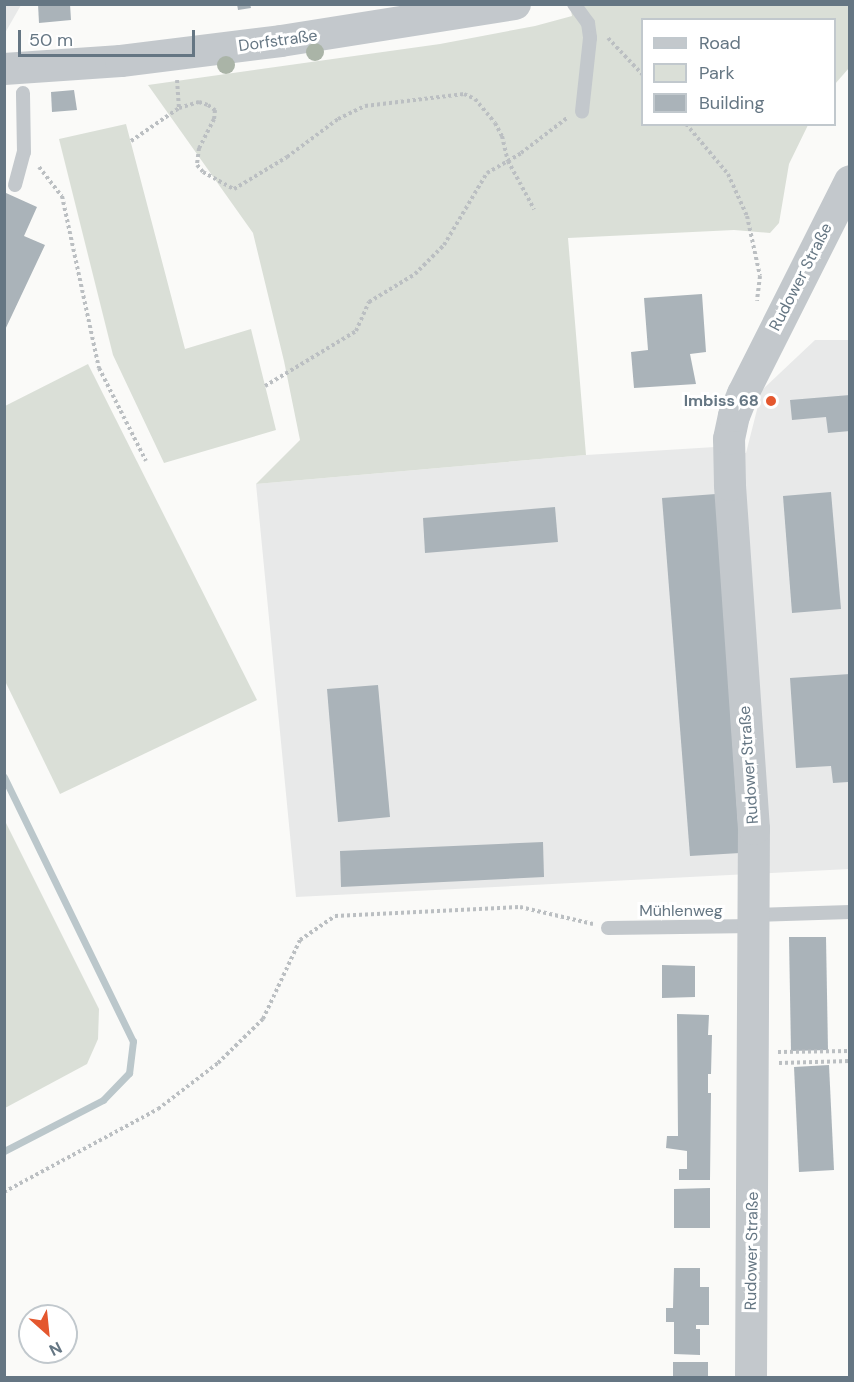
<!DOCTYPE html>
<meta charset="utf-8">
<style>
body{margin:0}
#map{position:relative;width:854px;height:1382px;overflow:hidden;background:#fafaf8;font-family:"DM Sans",sans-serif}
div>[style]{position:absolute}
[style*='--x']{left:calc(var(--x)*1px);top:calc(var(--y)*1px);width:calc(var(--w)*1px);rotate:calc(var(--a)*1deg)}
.built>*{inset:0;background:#e8e9e9}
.green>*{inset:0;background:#dadfd7}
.stream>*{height:7px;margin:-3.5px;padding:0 3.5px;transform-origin:3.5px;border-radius:3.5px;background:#bbc7cb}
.building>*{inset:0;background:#aab3b9}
.path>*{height:4px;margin-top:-2px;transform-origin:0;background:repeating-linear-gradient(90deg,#bbbfc2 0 3px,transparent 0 6px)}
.service>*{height:14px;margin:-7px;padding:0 7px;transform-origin:7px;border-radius:7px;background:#c3c8cc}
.tertiary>*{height:32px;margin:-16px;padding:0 16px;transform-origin:16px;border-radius:16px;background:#c3c8cc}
.trees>*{width:18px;height:18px;margin:-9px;border-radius:50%;background:#aab4a7}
.dots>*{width:16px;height:16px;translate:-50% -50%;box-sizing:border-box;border:3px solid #fff;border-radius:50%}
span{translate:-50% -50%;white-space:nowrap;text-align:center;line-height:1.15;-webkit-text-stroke:6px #fff;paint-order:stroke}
.street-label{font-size:16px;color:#657683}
.poi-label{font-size:16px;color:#657683;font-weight:700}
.right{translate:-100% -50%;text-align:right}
.frame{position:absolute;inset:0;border:6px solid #657683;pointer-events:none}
.legend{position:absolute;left:641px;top:18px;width:195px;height:108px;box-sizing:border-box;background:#fff;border:2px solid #c1c8cd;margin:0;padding:8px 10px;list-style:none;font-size:18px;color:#657683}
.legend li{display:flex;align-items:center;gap:12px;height:30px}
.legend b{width:30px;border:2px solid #c1c8cd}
.north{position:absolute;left:18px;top:1304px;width:60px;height:60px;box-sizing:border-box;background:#fff;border:2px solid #c1c8cd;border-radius:50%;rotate:153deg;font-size:16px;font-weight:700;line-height:24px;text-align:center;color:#657683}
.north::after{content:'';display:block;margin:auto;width:21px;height:27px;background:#e4572e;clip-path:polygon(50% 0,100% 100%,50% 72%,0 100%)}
.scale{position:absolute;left:18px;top:30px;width:177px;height:27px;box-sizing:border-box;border:3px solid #657683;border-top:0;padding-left:8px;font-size:18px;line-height:21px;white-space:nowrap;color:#657683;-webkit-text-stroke:4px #fff;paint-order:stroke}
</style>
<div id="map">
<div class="built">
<i style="clip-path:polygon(5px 4px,21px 5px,5px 33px,4px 5px)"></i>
<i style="clip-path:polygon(815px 340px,849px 340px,849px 869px,296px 897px,256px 484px,586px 455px,715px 447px,746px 453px,762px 390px)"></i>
</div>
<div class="green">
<i style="clip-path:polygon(570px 5px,849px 5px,849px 68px,835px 84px,834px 20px,642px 20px,642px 124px,808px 125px,789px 164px,779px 223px,770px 233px,734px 230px,568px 238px,586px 455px,256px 484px,300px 440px,284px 361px,253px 233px,148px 85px,440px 44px,535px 26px,572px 16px)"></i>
<i style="clip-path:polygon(126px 124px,185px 349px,251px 329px,276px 430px,164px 463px,113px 355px,59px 139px)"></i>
<i style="clip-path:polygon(88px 364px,257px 700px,60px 794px,5px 681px,5px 406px)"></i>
<i style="clip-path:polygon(4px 819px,99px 1009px,98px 1039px,87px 1064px,5px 1108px)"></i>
</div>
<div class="stream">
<i style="--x:4;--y:777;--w:294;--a:64"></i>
<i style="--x:133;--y:1041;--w:32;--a:97"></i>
<i style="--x:129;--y:1073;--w:37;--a:134"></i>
<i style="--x:103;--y:1100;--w:111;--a:152.7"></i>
</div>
<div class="building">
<i style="clip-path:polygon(38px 4px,70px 4px,71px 20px,39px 23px)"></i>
<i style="clip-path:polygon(237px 4px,250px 4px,251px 8px,238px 10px)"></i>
<i style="clip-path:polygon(74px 90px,77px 110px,52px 112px,51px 92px)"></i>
<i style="clip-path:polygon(6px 193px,37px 207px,24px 236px,45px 245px,4px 332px)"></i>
<i style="clip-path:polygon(702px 294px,706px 352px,690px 354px,696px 384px,634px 388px,631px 352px,648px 350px,644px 298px)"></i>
<i style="clip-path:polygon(850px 395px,850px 431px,828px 433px,826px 417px,792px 420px,790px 400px)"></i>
<i style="clip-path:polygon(831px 492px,841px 609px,792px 613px,783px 496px)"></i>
<i style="clip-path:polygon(716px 494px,740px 853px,690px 856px,662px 498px)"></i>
<i style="clip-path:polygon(555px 507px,558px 542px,425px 553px,423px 518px)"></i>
<i style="clip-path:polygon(850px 674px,848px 782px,833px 783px,831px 766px,796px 768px,790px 678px)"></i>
<i style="clip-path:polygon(378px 685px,390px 817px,338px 822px,327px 689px)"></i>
<i style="clip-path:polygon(543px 842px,544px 877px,341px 887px,340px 851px)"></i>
<i style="clip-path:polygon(789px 937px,826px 937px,828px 1050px,791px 1051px)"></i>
<i style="clip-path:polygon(662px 965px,695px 966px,695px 997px,662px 998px)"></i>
<i style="clip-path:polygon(677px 1014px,709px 1015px,708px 1035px,712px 1035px,711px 1074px,708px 1074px,708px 1093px,711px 1093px,710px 1180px,679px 1180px,679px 1169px,687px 1169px,687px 1151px,666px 1148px,667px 1136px,678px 1136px)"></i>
<i style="clip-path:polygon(829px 1065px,834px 1170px,799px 1172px,794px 1067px)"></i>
<i style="clip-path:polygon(710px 1188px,710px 1228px,674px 1228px,674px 1189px)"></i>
<i style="clip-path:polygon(674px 1268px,700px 1268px,700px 1287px,709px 1287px,709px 1325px,696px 1325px,696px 1329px,700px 1329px,700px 1355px,674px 1354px,674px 1322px,666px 1322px,666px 1308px,673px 1308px)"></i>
<i style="clip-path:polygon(673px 1362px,708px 1362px,708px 1378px,673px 1378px)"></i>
</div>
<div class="path">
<i style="--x:608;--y:38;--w:50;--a:46.6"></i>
<i style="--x:177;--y:80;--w:28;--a:86"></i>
<i style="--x:686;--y:124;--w:65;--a:50"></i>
<i style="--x:728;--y:174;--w:46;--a:65.7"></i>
<i style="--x:747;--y:216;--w:61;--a:77.8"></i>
<i style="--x:760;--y:276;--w:25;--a:97"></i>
<i style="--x:131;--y:141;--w:58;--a:-34.5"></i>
<i style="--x:179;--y:108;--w:21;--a:-17"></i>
<i style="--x:199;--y:102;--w:9;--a:18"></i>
<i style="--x:208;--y:105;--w:9;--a:36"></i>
<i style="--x:215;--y:110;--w:9;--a:96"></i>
<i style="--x:214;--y:119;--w:33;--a:117"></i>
<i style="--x:199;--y:148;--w:17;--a:97"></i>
<i style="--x:197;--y:165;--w:9;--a:49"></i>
<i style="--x:203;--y:172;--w:35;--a:29"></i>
<i style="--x:234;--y:189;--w:62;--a:-31.1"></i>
<i style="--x:287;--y:157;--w:64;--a:-36.7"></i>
<i style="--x:338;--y:119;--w:30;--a:-26"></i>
<i style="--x:365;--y:106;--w:100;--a:-6.9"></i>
<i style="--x:464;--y:94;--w:12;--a:24"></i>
<i style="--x:475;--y:99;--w:31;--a:50"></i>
<i style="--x:495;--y:123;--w:15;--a:62"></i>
<i style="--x:502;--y:136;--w:26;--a:77"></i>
<i style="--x:508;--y:161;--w:55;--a:61.6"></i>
<i style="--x:39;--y:167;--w:37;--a:52"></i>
<i style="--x:62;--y:196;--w:176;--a:77.9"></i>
<i style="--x:99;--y:368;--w:104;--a:63.2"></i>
<i style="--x:265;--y:386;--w:106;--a:-31.1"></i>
<i style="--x:356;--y:331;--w:32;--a:-66"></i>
<i style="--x:369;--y:302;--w:54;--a:-31.3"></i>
<i style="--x:415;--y:274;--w:41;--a:-45"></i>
<i style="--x:444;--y:245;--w:84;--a:-59.2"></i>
<i style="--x:487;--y:173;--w:39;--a:-30"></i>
<i style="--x:521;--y:153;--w:58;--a:-37.3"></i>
<i style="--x:778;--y:1052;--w:72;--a:-0.8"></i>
<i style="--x:779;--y:1063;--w:71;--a:-1.6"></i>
<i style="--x:4;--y:1192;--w:175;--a:-28.3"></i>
<i style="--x:158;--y:1109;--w:76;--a:-37.5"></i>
<i style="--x:218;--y:1063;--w:63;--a:-44.4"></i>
<i style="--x:263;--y:1019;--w:87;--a:-64.9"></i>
<i style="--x:300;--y:940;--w:42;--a:-34.4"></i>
<i style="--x:335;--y:916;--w:185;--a:-2.8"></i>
<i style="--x:520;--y:907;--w:75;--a:13.1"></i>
</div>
<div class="service">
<i style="--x:574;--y:4;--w:24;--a:54"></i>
<i style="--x:588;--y:23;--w:15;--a:82"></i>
<i style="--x:590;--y:38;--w:74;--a:96.2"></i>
<i style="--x:15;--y:185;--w:34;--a:-75"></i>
<i style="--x:24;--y:152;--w:59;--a:-91"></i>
<i style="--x:755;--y:915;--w:95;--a:-1.8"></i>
<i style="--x:608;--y:928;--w:146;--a:-0.8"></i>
</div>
<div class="tertiary">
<i style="--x:4;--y:69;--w:117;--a:-3.9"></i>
<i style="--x:121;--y:61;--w:161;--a:-7.1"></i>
<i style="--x:281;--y:41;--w:237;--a:-9"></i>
<i style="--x:751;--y:1378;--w:549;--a:-89.69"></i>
<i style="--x:754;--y:829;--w:345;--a:-94"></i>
<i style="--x:730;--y:485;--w:46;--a:-91.2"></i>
<i style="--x:729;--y:439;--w:24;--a:-78"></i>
<i style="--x:734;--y:416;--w:24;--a:-68"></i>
<i style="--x:743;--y:394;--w:238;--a:-63.3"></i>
</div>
<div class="trees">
<i style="left:315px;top:52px"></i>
<i style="left:226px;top:65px"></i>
</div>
<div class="dots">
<i style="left:771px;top:401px;background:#e4572e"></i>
</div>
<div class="street-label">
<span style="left:278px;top:41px;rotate:-8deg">Dorfstraße</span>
<span style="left:801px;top:277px;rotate:-63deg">Rudower Straße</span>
<span style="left:749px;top:765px;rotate:-94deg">Rudower Straße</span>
<span style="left:681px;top:911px">Mühlenweg</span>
<span style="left:752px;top:1251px;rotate:-89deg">Rudower Straße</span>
</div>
<div class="poi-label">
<span class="right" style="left:759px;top:401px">Imbiss 68</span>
</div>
<div class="frame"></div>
<ul class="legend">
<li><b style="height:8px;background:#c3c8cc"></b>Road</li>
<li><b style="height:16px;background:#dadfd7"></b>Park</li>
<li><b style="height:16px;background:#aab3b9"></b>Building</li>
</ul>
<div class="north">N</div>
<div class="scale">50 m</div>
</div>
